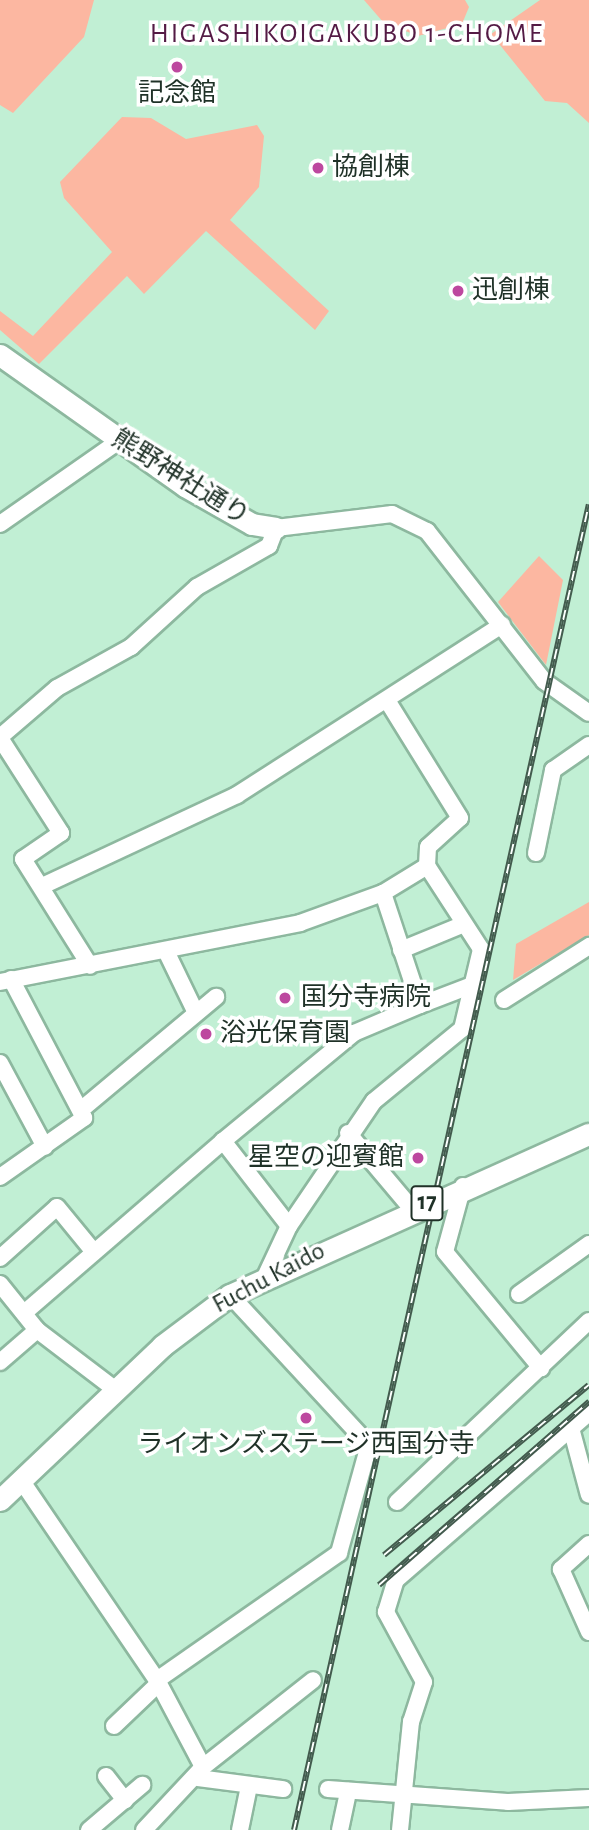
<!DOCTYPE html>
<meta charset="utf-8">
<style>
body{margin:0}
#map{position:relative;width:589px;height:1830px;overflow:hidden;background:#c1efd4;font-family:"Alegreya Sans","Noto Sans JP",sans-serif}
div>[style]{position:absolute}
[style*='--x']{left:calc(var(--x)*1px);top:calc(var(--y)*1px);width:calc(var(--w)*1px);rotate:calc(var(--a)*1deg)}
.green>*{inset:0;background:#fcb7a1}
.roads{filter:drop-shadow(2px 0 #8db89f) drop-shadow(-2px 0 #8db89f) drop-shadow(0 2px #8db89f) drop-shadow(0 -2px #8db89f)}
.minor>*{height:16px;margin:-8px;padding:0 8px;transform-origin:8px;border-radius:8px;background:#fff}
.major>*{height:21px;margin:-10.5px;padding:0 10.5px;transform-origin:10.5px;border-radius:10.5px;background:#fff}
.rail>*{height:6px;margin-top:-3px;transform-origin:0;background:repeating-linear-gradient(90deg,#fff 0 10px,#435b4e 0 20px);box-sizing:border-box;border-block:2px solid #435b4e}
.dots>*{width:19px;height:19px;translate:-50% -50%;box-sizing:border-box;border:4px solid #fff;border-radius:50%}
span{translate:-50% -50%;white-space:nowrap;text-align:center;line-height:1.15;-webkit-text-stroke:7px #fff;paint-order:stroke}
.shield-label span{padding:2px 5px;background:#fff;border:2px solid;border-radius:5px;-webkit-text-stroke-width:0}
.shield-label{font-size:24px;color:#1f3127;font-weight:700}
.poi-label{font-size:26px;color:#1f3127}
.left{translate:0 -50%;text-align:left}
.right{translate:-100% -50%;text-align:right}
.street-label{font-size:26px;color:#1f3127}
.neighbourhood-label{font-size:28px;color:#541b45;letter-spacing:2px}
</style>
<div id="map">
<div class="green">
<i style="clip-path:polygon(0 0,94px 0,84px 37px,13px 113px,0 105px)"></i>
<i style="clip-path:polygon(364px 0,465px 0,469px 7px,462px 24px,418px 36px,383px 22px)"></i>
<i style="clip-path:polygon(540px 0,589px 0,589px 123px,567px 103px,545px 101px,491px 34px)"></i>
<i style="clip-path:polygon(122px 117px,151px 118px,186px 139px,257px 125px,264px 136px,259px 187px,230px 220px,329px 311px,315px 330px,206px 231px,144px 294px,127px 276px,39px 364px,0 330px,0 311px,33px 336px,112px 252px,64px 198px,60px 182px)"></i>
<i style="clip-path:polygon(539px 556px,563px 580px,546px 665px,498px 602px)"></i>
<i style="clip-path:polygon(589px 902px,589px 935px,513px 980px,516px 944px)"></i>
</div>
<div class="roads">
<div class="minor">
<i style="--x:0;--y:524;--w:145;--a:-34.9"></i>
<i style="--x:0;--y:737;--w:75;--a:-40.7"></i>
<i style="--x:57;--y:688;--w:85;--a:-29"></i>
<i style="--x:131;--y:647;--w:89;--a:-42.3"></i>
<i style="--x:197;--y:587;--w:83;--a:-29.7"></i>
<i style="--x:269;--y:546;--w:19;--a:-69"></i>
<i style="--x:276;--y:528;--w:117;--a:-6.9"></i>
<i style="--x:392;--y:514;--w:39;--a:26"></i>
<i style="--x:427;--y:531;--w:190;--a:52"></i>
<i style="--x:544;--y:681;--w:55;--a:35.4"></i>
<i style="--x:0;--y:738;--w:113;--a:57.3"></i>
<i style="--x:61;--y:833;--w:46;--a:145.6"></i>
<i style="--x:23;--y:859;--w:126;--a:57.9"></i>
<i style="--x:536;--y:853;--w:85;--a:-78.4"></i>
<i style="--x:553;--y:770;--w:44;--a:-34.8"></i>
<i style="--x:42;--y:886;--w:215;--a:-25"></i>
<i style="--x:237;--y:795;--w:315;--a:-32.7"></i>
<i style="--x:401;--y:950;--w:66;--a:-22.3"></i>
<i style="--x:166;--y:951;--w:69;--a:64.2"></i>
<i style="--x:0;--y:982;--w:306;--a:-11.1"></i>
<i style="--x:300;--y:923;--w:88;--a:-19.9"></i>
<i style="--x:383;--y:893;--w:52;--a:-31.5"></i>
<i style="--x:504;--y:1000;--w:101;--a:-32.4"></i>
<i style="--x:420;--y:1005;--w:56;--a:-21"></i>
<i style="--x:0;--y:1063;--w:95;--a:61.8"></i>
<i style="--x:82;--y:1109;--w:175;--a:-39.9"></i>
<i style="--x:348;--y:1133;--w:99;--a:49.9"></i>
<i style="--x:0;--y:1177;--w:103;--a:-35.1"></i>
<i style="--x:84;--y:1118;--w:157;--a:-117.7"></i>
<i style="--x:463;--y:1186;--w:68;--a:105.3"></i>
<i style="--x:445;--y:1252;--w:151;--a:50.4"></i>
<i style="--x:289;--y:1226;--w:108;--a:-127.8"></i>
<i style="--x:223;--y:1141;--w:170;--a:-39.5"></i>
<i style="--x:354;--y:1033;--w:72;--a:-23"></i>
<i style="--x:420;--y:1005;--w:118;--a:-108.3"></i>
<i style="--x:0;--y:1258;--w:76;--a:-41.8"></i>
<i style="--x:57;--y:1207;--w:58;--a:50.6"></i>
<i style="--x:266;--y:1275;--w:54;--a:-64.9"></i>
<i style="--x:289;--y:1226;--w:151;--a:-55.8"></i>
<i style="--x:374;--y:1101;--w:114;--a:-39.3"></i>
<i style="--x:462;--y:1029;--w:82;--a:-76.6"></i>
<i style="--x:481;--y:949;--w:99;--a:-123"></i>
<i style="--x:427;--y:866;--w:19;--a:-87"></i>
<i style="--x:428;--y:847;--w:43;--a:-42.2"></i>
<i style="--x:460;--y:818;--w:137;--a:-121.8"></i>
<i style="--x:0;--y:1284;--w:59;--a:51.2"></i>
<i style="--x:37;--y:1330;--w:101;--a:37.3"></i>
<i style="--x:519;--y:1294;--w:86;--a:-35.5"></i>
<i style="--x:24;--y:1313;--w:263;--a:-40.8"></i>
<i style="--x:0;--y:1362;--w:49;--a:-40.9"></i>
<i style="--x:571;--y:1428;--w:69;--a:75"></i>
<i style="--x:21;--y:1480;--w:242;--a:55.8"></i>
<i style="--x:157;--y:1680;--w:98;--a:62.1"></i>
<i style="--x:397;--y:1502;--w:264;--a:-43.3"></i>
<i style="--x:589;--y:1544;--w:38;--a:138"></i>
<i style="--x:561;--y:1569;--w:69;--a:66"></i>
<i style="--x:157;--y:1680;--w:222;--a:-34.9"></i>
<i style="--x:339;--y:1553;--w:112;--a:-74.5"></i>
<i style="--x:369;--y:1445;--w:205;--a:-132.8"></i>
<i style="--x:114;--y:1726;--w:62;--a:-43.7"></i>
<i style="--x:106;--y:1776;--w:31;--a:52"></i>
<i style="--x:198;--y:1778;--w:86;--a:7.4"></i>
<i style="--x:328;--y:1789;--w:180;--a:4.1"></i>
<i style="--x:508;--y:1802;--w:81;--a:-2.8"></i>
<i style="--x:89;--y:1830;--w:70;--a:-40.3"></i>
<i style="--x:144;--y:1830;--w:86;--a:-46.9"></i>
<i style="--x:203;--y:1767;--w:140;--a:-38.3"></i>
<i style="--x:240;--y:1830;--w:45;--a:-78.4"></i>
<i style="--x:340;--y:1830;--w:40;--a:-78"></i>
<i style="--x:400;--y:1830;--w:109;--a:-84.2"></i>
<i style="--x:411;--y:1722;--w:42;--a:-72"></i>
<i style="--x:424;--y:1682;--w:80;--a:-118.5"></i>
<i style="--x:386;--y:1612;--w:34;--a:-73"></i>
<i style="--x:396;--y:1580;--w:255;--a:-40.9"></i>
</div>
<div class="major">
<i style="--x:0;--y:355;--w:227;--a:35.3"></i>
<i style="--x:185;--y:486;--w:77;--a:29.6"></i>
<i style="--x:252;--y:524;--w:24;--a:9"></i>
<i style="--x:0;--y:1500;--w:224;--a:-43.5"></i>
<i style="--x:162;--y:1346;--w:85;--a:-36.9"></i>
<i style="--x:230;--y:1295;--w:393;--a:-24.2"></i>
</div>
</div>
<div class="rail">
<i style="--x:384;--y:1555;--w:266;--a:-39.7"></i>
<i style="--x:379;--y:1585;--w:279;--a:-41.1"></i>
<i style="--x:294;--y:1830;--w:1358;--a:-77.46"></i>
</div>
<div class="dots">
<i style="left:177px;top:67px;background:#bd489f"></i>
<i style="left:318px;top:168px;background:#bd489f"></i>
<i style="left:458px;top:291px;background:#bd489f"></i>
<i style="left:285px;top:998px;background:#bd489f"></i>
<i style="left:206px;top:1034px;background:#bd489f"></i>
<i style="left:418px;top:1158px;background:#bd489f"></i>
<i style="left:306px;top:1418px;background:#bd489f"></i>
</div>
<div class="shield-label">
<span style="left:427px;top:1203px">17</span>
</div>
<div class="poi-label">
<span style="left:177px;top:94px">記念館</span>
<span class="left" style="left:332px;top:168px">協創棟</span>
<span class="left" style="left:472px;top:291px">迅創棟</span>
<span class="left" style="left:301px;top:998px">国分寺病院</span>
<span class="left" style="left:220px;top:1034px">浴光保育園</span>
<span class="right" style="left:404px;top:1158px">星空の迎賓館</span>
<span style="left:306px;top:1445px">ライオンズステージ西国分寺</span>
</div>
<div class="street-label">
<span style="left:180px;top:478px;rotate:32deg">熊野神社通り</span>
<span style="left:269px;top:1278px;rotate:-28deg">Fuchu Kaido</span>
</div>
<div class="neighbourhood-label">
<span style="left:347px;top:34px">HIGASHIKOIGAKUBO 1-CHOME</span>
</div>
</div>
